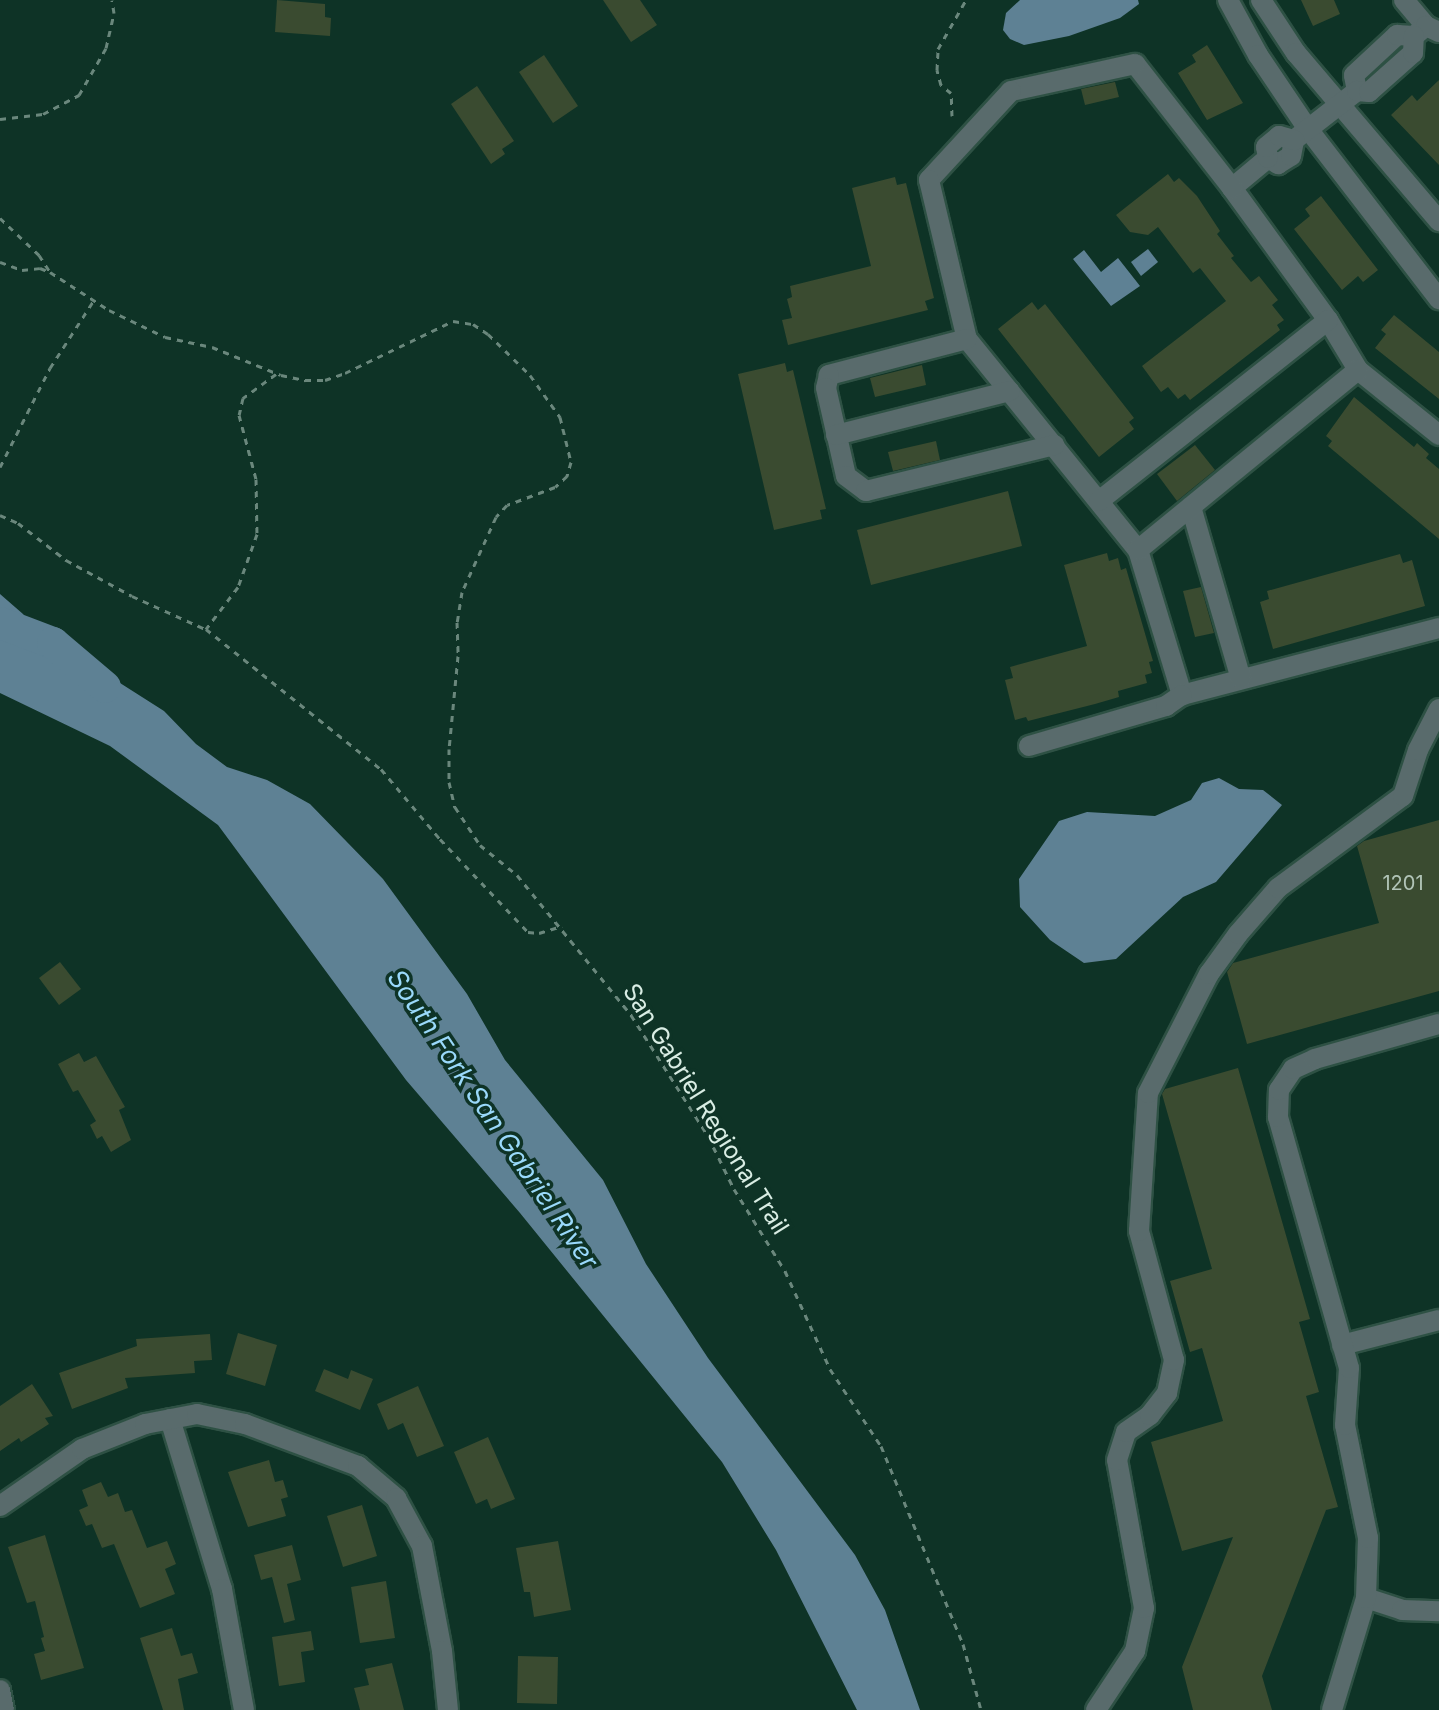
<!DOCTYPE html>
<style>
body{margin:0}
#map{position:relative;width:1439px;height:1710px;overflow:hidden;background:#0e3326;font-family:Inter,sans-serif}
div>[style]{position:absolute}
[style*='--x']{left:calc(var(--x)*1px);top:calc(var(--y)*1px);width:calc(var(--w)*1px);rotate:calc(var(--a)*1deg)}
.water>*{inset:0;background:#5e8194}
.river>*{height:32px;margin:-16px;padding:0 16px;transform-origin:16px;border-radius:16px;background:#5e8194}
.building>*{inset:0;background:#3a4b30}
.path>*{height:3px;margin-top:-1.5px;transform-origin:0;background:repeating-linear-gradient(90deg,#6a877c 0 6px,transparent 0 12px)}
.roads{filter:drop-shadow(2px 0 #2e5144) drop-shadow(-2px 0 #2e5144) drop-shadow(0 2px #2e5144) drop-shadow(0 -2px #2e5144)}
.minor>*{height:20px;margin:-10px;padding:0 10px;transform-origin:10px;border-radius:10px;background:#596b6c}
span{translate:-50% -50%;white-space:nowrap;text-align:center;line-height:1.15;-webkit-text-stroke:7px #0e3326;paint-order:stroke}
.number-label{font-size:20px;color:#b1c4b7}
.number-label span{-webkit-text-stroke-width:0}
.street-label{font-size:24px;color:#d9ede4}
.water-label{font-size:26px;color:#9ad9fb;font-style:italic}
</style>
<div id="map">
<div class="water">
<i style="clip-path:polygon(1020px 0,1138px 0,1139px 4px,1120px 18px,1069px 36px,1024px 45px,1010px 39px,1003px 30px,1006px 13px)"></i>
<i style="clip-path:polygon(1148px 249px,1158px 262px,1141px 276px,1131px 262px)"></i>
<i style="clip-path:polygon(1084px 250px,1101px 272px,1118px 258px,1140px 286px,1111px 306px,1073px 259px)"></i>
<i style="clip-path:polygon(0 594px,23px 614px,42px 643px,53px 652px,109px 676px,164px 711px,196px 744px,227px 767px,267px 780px,310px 804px,383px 879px,467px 994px,505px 1060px,603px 1180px,646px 1264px,708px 1358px,855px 1555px,885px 1610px,920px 1710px,857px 1710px,776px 1550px,722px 1462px,520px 1213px,406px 1080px,218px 825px,110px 746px,0 693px)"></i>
<i style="clip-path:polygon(1219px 778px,1239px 789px,1263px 790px,1282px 805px,1216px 882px,1183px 897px,1116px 959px,1084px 963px,1050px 940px,1020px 907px,1019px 879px,1059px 821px,1087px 812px,1155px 816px,1191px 800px,1202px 783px)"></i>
</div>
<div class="river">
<i style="--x:0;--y:623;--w:57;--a:20.7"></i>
<i style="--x:53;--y:643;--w:68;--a:40.2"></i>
</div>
<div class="building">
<i style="clip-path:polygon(277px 0,325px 4px,325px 17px,331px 18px,330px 36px,275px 32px)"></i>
<i style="clip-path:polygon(603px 0,640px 0,657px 25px,631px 42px)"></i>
<i style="clip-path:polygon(1301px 0,1334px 0,1340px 14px,1313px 26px)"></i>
<i style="clip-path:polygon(1207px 45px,1243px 103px,1207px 120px,1178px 73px,1196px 62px,1192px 55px)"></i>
<i style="clip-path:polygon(544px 55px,578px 106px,553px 123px,519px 72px)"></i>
<i style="clip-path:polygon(1439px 80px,1439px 165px,1391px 115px,1412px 95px,1417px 101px)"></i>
<i style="clip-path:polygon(1115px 82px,1119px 97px,1085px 105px,1081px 89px)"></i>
<i style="clip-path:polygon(477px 86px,514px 141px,502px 149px,505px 154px,491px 164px,451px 104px)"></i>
<i style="clip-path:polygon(1168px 174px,1174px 182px,1179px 178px,1197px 196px,1220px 231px,1217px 234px,1234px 256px,1231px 258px,1251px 282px,1259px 276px,1278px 300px,1272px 305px,1284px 320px,1277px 325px,1280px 330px,1190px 400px,1185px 394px,1178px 399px,1168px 387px,1161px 392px,1142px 366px,1226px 301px,1200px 268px,1193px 273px,1158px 227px,1148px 235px,1130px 232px,1116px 215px)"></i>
<i style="clip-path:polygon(895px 177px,897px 185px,906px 183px,934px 298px,925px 301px,928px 310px,788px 345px,782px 320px,792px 318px,787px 299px,792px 297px,790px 286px,871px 266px,852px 188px)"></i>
<i style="clip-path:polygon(1321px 196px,1378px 270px,1363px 282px,1358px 276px,1342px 290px,1294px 229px,1310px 216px,1305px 209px)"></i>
<i style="clip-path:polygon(1032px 302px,1038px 310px,1045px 304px,1134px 418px,1129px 422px,1134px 429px,1099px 457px,998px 329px)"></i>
<i style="clip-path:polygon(1394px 315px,1439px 352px,1439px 399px,1375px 348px,1386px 334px,1381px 330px)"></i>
<i style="clip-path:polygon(785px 363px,787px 372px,793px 370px,826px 509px,820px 510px,822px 519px,774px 530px,738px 374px)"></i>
<i style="clip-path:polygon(922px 365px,926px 385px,875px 397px,870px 378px)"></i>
<i style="clip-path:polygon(1354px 397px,1414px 447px,1417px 443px,1429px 454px,1426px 458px,1439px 469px,1439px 539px,1328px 446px,1332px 441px,1326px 436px)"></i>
<i style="clip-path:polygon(936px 441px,940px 460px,893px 471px,888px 452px)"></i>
<i style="clip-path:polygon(1195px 445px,1215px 470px,1177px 501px,1157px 474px)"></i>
<i style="clip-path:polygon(1008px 491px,1022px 546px,871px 585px,857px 530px)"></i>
<i style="clip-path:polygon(1107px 553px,1109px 561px,1118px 558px,1121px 570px,1126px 568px,1153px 661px,1149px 662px,1152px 673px,1145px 675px,1147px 683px,1118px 691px,1119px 697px,1095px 704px,1028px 721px,1026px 717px,1015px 720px,1005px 680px,1013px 678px,1010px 667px,1087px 646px,1064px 565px)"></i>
<i style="clip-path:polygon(1400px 554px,1403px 563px,1412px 560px,1425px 606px,1273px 649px,1260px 602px,1269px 599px,1267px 591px)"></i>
<i style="clip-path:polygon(1201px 587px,1214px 633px,1195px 637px,1183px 591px)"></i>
<i style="clip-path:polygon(1439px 820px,1439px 991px,1247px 1044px,1227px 972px,1233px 963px,1379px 923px,1357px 846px,1364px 841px)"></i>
<i style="clip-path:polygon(60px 962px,81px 989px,59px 1005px,39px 978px)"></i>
<i style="clip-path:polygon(79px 1053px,84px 1062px,96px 1056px,125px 1107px,119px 1110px,131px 1140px,111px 1152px,102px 1136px,97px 1139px,90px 1125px,96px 1121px,78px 1090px,73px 1092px,58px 1064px)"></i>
<i style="clip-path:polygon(1238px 1068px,1310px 1319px,1299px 1322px,1319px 1392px,1306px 1396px,1338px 1507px,1326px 1510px,1262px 1676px,1272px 1710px,1193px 1710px,1182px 1667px,1233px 1537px,1182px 1551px,1151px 1442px,1223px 1421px,1202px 1348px,1190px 1352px,1170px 1281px,1212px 1269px,1162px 1094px,1165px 1089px)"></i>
<i style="clip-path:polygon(238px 1333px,277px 1345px,265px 1386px,226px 1374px)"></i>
<i style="clip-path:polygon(210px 1334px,212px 1360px,194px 1361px,195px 1373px,125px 1378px,128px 1388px,72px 1409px,59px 1373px,137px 1346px,136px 1339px)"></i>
<i style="clip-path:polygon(324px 1369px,348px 1379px,351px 1370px,373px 1379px,360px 1410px,315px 1391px)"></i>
<i style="clip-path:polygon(32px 1384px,53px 1416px,45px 1418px,49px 1424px,21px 1442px,19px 1438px,0 1451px,0 1406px)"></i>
<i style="clip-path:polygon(418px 1386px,444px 1446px,417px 1457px,403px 1423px,388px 1430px,377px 1404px)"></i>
<i style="clip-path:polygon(488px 1437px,515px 1499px,491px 1509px,487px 1499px,476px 1504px,454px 1452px)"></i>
<i style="clip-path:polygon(269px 1460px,275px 1482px,283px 1480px,288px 1497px,281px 1499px,286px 1516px,248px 1527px,228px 1472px)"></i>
<i style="clip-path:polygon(101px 1482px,108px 1497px,118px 1493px,125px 1512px,132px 1510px,147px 1548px,167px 1541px,176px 1564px,165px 1569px,175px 1594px,140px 1608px,114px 1544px,102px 1548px,92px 1524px,86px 1526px,79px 1510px,88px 1506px,82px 1490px)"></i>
<i style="clip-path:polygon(362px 1505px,377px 1556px,343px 1567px,327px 1516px)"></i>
<i style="clip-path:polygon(45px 1535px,84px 1668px,41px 1680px,34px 1654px,45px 1651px,41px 1638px,44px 1637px,35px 1601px,27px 1603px,8px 1547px)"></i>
<i style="clip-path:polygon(558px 1541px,571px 1610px,534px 1617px,530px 1592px,524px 1592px,516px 1548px)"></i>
<i style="clip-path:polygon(292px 1545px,301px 1580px,287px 1584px,295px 1620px,284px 1623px,272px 1577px,261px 1580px,254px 1555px)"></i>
<i style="clip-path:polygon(386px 1581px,395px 1638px,360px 1643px,351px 1587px)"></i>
<i style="clip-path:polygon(172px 1628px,181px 1656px,192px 1653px,198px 1673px,178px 1679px,184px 1710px,163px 1710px,140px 1638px)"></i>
<i style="clip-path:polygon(311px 1631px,314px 1650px,301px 1652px,305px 1682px,279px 1686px,272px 1637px)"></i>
<i style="clip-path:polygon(518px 1656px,558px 1657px,557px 1704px,517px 1703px)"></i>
<i style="clip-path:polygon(392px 1663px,404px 1710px,360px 1710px,354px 1688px,369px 1685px,365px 1669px)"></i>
</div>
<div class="path">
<i style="--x:952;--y:116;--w:23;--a:-92"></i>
<i style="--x:951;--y:93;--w:13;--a:-141"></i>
<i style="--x:941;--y:85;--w:16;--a:-105"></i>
<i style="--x:937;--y:70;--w:21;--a:-87"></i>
<i style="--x:938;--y:49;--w:56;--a:-60.3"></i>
<i style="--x:0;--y:119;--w:43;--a:-6.6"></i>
<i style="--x:43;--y:114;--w:41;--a:-27.8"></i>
<i style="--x:79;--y:95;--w:54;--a:-60.1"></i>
<i style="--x:106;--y:48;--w:36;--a:-77"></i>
<i style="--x:114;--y:13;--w:13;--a:-99"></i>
<i style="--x:0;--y:218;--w:54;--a:43.5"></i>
<i style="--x:39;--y:255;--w:20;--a:57"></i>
<i style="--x:0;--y:262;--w:23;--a:20"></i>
<i style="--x:22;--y:270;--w:18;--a:-6"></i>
<i style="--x:40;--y:268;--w:11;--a:22"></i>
<i style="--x:50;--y:272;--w:70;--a:32.8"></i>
<i style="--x:109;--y:310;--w:62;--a:25.7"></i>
<i style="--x:165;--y:337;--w:48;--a:12"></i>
<i style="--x:212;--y:347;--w:74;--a:22.1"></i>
<i style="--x:281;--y:375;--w:25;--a:12"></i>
<i style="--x:305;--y:380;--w:20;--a:0"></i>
<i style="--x:325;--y:380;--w:21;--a:-19"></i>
<i style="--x:345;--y:373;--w:120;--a:-25.7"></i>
<i style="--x:453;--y:321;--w:20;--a:9"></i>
<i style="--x:473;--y:324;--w:18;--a:34"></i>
<i style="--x:488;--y:334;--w:59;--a:44.3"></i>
<i style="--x:530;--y:375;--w:52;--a:54.5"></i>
<i style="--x:560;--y:417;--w:46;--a:76.3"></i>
<i style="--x:571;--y:462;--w:15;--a:106"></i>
<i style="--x:567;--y:476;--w:16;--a:137"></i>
<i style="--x:555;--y:487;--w:51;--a:159.4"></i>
<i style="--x:507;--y:505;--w:16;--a:133"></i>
<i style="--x:496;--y:517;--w:82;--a:114.4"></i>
<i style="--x:462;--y:592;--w:30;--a:99"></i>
<i style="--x:457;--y:622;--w:34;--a:88"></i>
<i style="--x:458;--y:656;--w:93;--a:95.5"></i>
<i style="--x:449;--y:749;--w:33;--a:90"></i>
<i style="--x:449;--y:782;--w:26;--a:77"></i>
<i style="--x:455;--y:807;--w:45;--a:56.7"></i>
<i style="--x:480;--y:845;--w:48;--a:39"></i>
<i style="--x:517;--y:875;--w:181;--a:50.8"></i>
<i style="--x:631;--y:1015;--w:143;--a:57.5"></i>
<i style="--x:708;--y:1136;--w:59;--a:63.9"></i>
<i style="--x:734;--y:1189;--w:97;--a:58.1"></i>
<i style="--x:785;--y:1271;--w:108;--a:65.3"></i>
<i style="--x:830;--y:1369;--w:92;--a:56.5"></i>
<i style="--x:881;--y:1446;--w:214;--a:67.5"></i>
<i style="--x:963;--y:1644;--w:68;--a:74.7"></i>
<i style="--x:276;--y:374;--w:41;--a:144"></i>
<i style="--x:243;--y:398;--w:17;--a:103"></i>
<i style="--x:239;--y:415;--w:66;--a:75.1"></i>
<i style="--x:256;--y:479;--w:55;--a:89"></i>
<i style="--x:257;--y:534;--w:56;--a:109.7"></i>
<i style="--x:238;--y:587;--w:53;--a:127.3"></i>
<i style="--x:206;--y:629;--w:224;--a:38.7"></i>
<i style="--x:381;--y:769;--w:92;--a:49.9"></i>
<i style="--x:440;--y:839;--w:128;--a:46.6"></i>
<i style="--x:528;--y:932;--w:11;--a:5"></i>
<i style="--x:539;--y:933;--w:24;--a:-17"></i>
<i style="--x:0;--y:467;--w:111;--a:-63.2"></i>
<i style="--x:50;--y:368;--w:81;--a:-57.1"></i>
<i style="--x:0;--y:515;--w:20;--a:24"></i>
<i style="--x:18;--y:523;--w:61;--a:37.6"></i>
<i style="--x:66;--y:560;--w:75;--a:28.6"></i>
<i style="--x:132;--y:596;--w:80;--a:24.3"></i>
</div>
<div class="roads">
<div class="minor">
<i style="--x:1228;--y:0;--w:63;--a:61.4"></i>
<i style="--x:1258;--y:55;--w:89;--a:56"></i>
<i style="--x:1308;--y:129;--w:215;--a:52.4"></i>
<i style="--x:1261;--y:0;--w:64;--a:56.6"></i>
<i style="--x:1296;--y:53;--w:221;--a:49.6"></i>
<i style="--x:1404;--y:0;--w:34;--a:50"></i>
<i style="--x:1357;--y:91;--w:16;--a:-101"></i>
<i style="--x:1354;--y:75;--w:59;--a:-42.9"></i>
<i style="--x:1397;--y:35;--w:17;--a:3"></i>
<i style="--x:1414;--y:36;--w:16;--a:-40"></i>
<i style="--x:1426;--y:26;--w:14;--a:25"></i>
<i style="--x:1268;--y:158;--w:47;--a:140.2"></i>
<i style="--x:1232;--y:188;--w:163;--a:54"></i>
<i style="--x:1328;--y:320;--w:58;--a:59"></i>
<i style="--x:1358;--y:370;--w:104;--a:38.7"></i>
<i style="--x:1268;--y:158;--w:12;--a:31"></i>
<i style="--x:1278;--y:164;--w:15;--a:-32"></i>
<i style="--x:1291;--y:156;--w:16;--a:-79"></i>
<i style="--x:1294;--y:140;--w:80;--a:-37.9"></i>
<i style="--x:1357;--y:91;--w:12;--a:5"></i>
<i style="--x:1369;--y:92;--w:59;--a:-41.6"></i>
<i style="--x:1413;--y:53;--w:17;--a:-87"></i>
<i style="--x:1268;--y:158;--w:11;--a:-100"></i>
<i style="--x:1266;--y:147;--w:17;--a:-40"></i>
<i style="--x:1279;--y:136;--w:16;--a:15"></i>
<i style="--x:1232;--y:188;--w:157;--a:-128"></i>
<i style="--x:1135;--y:64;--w:127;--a:167.7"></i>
<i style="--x:1011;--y:91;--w:121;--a:132.7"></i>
<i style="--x:929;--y:180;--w:163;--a:76.6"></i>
<i style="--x:967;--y:339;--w:272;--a:51"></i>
<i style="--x:1138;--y:550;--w:152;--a:73.1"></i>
<i style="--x:1182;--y:695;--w:266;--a:-14.6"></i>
<i style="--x:967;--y:339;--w:143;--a:165.4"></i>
<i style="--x:829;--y:375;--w:13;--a:103"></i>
<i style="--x:826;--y:388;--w:90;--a:77.2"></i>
<i style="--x:846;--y:476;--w:25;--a:37"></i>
<i style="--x:866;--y:491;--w:194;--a:-13.7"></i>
<i style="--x:836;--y:435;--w:179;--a:-14.2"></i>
<i style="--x:1099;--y:501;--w:292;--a:-38.3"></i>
<i style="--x:1191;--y:507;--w:179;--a:73.8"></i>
<i style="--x:1138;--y:550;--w:284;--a:-39.3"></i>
<i style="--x:1029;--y:746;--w:143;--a:-16.3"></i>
<i style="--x:1166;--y:706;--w:19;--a:-35"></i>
<i style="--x:1342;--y:1345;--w:100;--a:-14.5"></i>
<i style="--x:170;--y:1419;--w:178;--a:73"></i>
<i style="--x:222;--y:1589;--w:123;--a:79.7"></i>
<i style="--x:0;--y:1506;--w:100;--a:-34.8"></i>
<i style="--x:82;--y:1449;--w:68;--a:-21.6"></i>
<i style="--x:145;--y:1424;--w:53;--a:-10.9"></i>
<i style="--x:197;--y:1414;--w:49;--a:11.8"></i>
<i style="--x:245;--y:1424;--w:121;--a:20.4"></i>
<i style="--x:358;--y:1466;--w:50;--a:40.1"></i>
<i style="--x:396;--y:1498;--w:55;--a:61.6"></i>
<i style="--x:422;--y:1546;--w:107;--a:79.2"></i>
<i style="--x:442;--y:1651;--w:59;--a:84.2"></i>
<i style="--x:1366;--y:1598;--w:38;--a:18"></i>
<i style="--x:1402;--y:1610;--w:37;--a:2"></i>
<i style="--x:0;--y:1690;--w:20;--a:79"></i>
<i style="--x:1096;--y:1710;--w:71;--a:-56.5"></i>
<i style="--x:1135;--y:1651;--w:44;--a:-78.2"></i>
<i style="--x:1144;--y:1608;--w:150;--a:-100.3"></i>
<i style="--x:1117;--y:1460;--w:29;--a:-72"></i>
<i style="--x:1126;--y:1432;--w:29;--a:-35"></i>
<i style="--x:1150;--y:1415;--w:28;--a:-52"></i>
<i style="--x:1167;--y:1393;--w:34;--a:-78"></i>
<i style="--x:1174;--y:1360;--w:134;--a:-105.2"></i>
<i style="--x:1139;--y:1231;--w:138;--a:-86.3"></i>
<i style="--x:1148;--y:1093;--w:134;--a:-62.9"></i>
<i style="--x:1209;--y:974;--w:49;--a:-54.1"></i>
<i style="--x:1238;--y:934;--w:61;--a:-49"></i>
<i style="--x:1278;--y:888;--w:155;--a:-36.4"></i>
<i style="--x:1403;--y:796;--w:48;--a:-71.9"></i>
<i style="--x:1418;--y:750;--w:46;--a:-62.9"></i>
<i style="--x:1332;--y:1710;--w:117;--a:-73.1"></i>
<i style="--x:1366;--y:1598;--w:60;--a:-88.1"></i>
<i style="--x:1368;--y:1538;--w:115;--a:-101.5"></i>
<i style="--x:1345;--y:1425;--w:57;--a:-86"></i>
<i style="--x:1349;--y:1368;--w:261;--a:-105.8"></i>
<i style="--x:1278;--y:1117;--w:27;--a:-88"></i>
<i style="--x:1279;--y:1090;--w:25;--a:-56"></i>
<i style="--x:1293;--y:1069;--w:24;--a:-24"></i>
<i style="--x:1315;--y:1059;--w:129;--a:-15.8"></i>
</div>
</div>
<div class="number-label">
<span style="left:1403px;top:883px">1201</span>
</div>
<div class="street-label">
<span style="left:706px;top:1109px;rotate:58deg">San Gabriel Regional Trail</span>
</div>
<div class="water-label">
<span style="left:493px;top:1119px;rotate:56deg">South Fork San Gabriel River</span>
</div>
</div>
